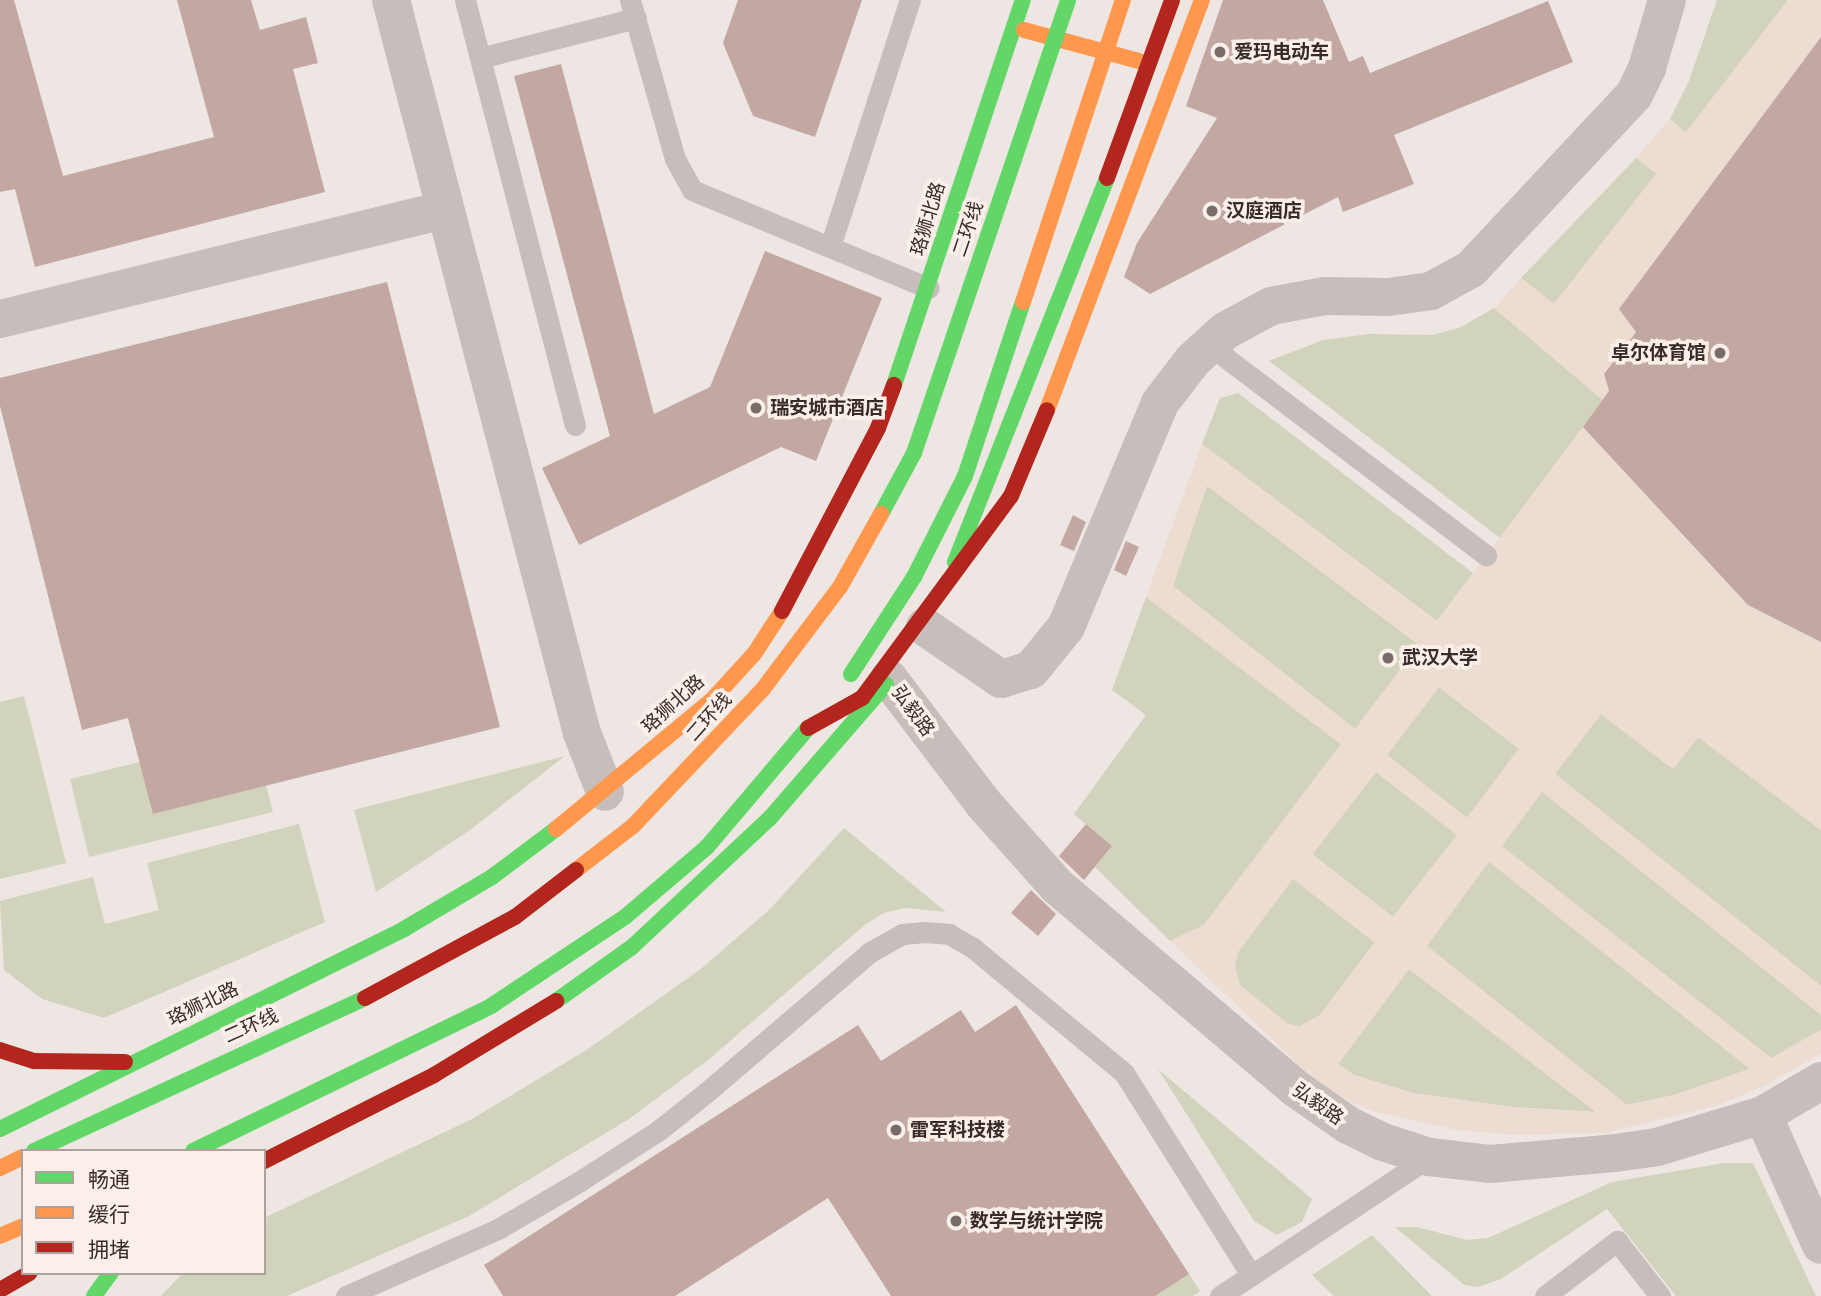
<!DOCTYPE html>
<meta charset="utf-8">
<style>
body{margin:0}
#map{position:relative;width:1821px;height:1296px;overflow:hidden;background:#eee6e2;font-family:"IBM Plex Sans","Noto Sans SC",sans-serif}
div>[style]{position:absolute}
[style*='--x']{left:calc(var(--x)*1px);top:calc(var(--y)*1px);width:calc(var(--w)*1px);rotate:calc(var(--a)*1deg)}
.green>*{inset:0;background:#d2d3bc}
.plaza>*{inset:0;background:#ecdcd1}
.building>*{inset:0;background:#c2a7a3}
.lane>*{height:21px;margin:-10.5px;padding:0 10.5px;transform-origin:10.5px;border-radius:10.5px;background:#c7bebb}
.street>*{height:38px;margin:-19px;padding:0 19px;transform-origin:19px;border-radius:19px;background:#c7bebb}
.fast>*{height:16px;margin:-8px;padding:0 8px;transform-origin:8px;border-radius:8px;background:#63d668}
.slow>*{height:16px;margin:-8px;padding:0 8px;transform-origin:8px;border-radius:8px;background:#ff974d}
.jam>*{height:16px;margin:-8px;padding:0 8px;transform-origin:8px;border-radius:8px;background:#b3261e}
.fast-bridge>*{height:16px;margin:-8px;padding:0 8px;transform-origin:8px;border-radius:8px;background:#63d668}
.slow-bridge>*{height:16px;margin:-8px;padding:0 8px;transform-origin:8px;border-radius:8px;background:#ff974d}
.jam-bridge>*{height:16px;margin:-8px;padding:0 8px;transform-origin:8px;border-radius:8px;background:#b3261e}
.dots>*{width:19px;height:19px;translate:-50% -50%;box-sizing:border-box;border:4px solid #faf0e9;border-radius:50%}
span{translate:-50% -50%;white-space:nowrap;text-align:center;line-height:1.15;-webkit-text-stroke:7px #faf0e9;paint-order:stroke}
.poi-label{font-size:19px;color:#382b28;font-weight:700}
.left{translate:0 -50%;text-align:left}
.right{translate:-100% -50%;text-align:right}
.street-label{font-size:19px;color:#382b28}
.legend{position:absolute;left:21px;top:1149px;width:245px;height:126px;box-sizing:border-box;background:#faf0e9;border:2px solid #aca19c;margin:0;padding:9px 12px;list-style:none;font-size:21px;color:#382b28}
.legend li{display:flex;align-items:center;gap:14px;height:35px}
.legend b{width:35px;border:2px solid #aca19c}
</style>
<div id="map">
<div class="green">
<i style="clip-path:polygon(1717px 0,1788px 0,1686px 133px,1670px 119px,1689px 81px)"></i>
<i style="clip-path:polygon(1636px 158px,1657px 173px,1554px 304px,1521px 278px)"></i>
<i style="clip-path:polygon(1494px 308px,1603px 400px,1500px 538px,1269px 361px,1323px 340px,1369px 334px,1433px 335px,1461px 327px)"></i>
<i style="clip-path:polygon(1238px 393px,1473px 573px,1437px 621px,1202px 444px,1220px 398px)"></i>
<i style="clip-path:polygon(1207px 485px,1419px 645px,1355px 729px,1173px 586px)"></i>
<i style="clip-path:polygon(1146px 597px,1341px 744px,1204px 925px,1170px 941px,1095px 867px,1112px 846px,1074px 814px,1146px 715px,1112px 690px)"></i>
<i style="clip-path:polygon(1439px 687px,1519px 749px,1467px 818px,1387px 755px)"></i>
<i style="clip-path:polygon(24px 696px,66px 863px,0 879px,0 702px)"></i>
<i style="clip-path:polygon(1601px 714px,1673px 769px,1698px 737px,1821px 830px,1821px 986px,1555px 774px)"></i>
<i style="clip-path:polygon(565px 756px,470px 830px,376px 892px,354px 810px)"></i>
<i style="clip-path:polygon(140px 762px,266px 785px,273px 812px,89px 857px,70px 779px)"></i>
<i style="clip-path:polygon(1376px 772px,1457px 835px,1393px 917px,1312px 854px)"></i>
<i style="clip-path:polygon(1542px 791px,1821px 1015px,1821px 1030px,1771px 1058px,1501px 846px)"></i>
<i style="clip-path:polygon(299px 824px,325px 922px,104px 1018px,42px 999px,4px 970px,0 901px,93px 877px,105px 924px,159px 910px,147px 863px)"></i>
<i style="clip-path:polygon(844px 828px,946px 912px,905px 908px,884px 913px,866px 924px,708px 1060px,629px 1119px,469px 1216px,287px 1296px,161px 1296px,183px 1273px,264px 1273px,264px 1218px,472px 1119px,588px 1049px,702px 968px,770px 909px)"></i>
<i style="clip-path:polygon(1489px 861px,1750px 1069px,1674px 1095px,1627px 1105px,1426px 946px)"></i>
<i style="clip-path:polygon(1293px 878px,1375px 942px,1320px 1015px,1300px 1026px,1288px 1024px,1239px 985px,1235px 965px,1238px 952px)"></i>
<i style="clip-path:polygon(1409px 969px,1596px 1112px,1512px 1107px,1413px 1093px,1354px 1075px,1338px 1064px)"></i>
<i style="clip-path:polygon(1158px 1069px,1312px 1199px,1302px 1222px,1277px 1235px,1254px 1221px)"></i>
<i style="clip-path:polygon(1724px 1163px,1753px 1163px,1816px 1296px,1676px 1296px,1607px 1209px,1501px 1279px,1478px 1287px,1464px 1285px,1395px 1227px,1417px 1227px,1467px 1240px,1488px 1238px,1612px 1182px)"></i>
<i style="clip-path:polygon(1372px 1235px,1432px 1296px,1334px 1296px,1312px 1275px)"></i>
<i style="clip-path:polygon(1189px 1274px,1200px 1291px,1193px 1296px,1155px 1296px)"></i>
</div>
<div class="plaza">
<i style="clip-path:polygon(1788px 0,1821px 0,1821px 37px,1619px 309px,1636px 332px,1604px 374px,1609px 392px,1603px 400px,1494px 308px,1521px 278px,1554px 304px,1656px 174px,1636px 158px,1670px 119px,1686px 132px)"></i>
<i style="clip-path:polygon(evenodd,1583px 427px,1748px 605px,1821px 642px,1821px 830px,1698px 737px,1673px 769px,1601px 714px,1555px 774px,1821px 986px,1821px 1015px,1542px 792px,1502px 846px,1771px 1058px,1821px 1030px,1821px 1054px,1764px 1086px,1718px 1105px,1605px 1133px,1514px 1135px,1457px 1130px,1372px 1111px,1332px 1093px,1306px 1072px,1170px 941px,1204px 925px,1341px 744px,1146px 597px,1202px 444px,1437px 621px,1583px 427px,1207px 486px,1419px 645px,1355px 729px,1173px 586px,1207px 486px,1583px 427px,1439px 687px,1519px 748px,1467px 818px,1387px 755px,1439px 687px,1583px 427px,1376px 772px,1457px 835px,1393px 917px,1312px 855px,1376px 772px,1583px 427px,1489px 862px,1749px 1068px,1749px 1069px,1674px 1095px,1627px 1105px,1427px 946px,1489px 862px,1583px 427px,1293px 879px,1375px 943px,1320px 1015px,1300px 1026px,1288px 1024px,1240px 985px,1235px 965px,1238px 952px,1293px 879px,1583px 427px,1409px 969px,1595px 1111px,1594px 1112px,1512px 1107px,1413px 1093px,1354px 1075px,1338px 1064px,1409px 969px)"></i>
</div>
<div class="building">
<i style="clip-path:polygon(0 0,14px 0,63px 176px,214px 137px,177px 0,251px 0,260px 30px,306px 17px,318px 63px,293px 69px,325px 192px,35px 267px,15px 189px,0 192px)"></i>
<i style="clip-path:polygon(738px 0,862px 0,815px 137px,753px 116px,723px 43px)"></i>
<i style="clip-path:polygon(1223px 0,1323px 0,1349px 62px,1363px 56px,1370px 73px,1548px 1px,1573px 62px,1394px 135px,1414px 184px,1343px 212px,1338px 197px,1150px 294px,1124px 277px,1137px 243px,1217px 118px,1186px 106px)"></i>
<i style="clip-path:polygon(1821px 37px,1821px 642px,1748px 605px,1583px 427px,1609px 391px,1604px 374px,1636px 332px,1619px 309px)"></i>
<i style="clip-path:polygon(561px 64px,654px 414px,710px 387px,765px 251px,882px 298px,816px 461px,781px 447px,579px 545px,542px 468px,610px 436px,514px 76px)"></i>
<i style="clip-path:polygon(387px 282px,500px 727px,153px 814px,128px 718px,82px 730px,0 406px,0 378px)"></i>
<i style="clip-path:polygon(1073px 515px,1086px 522px,1074px 551px,1060px 545px)"></i>
<i style="clip-path:polygon(1126px 541px,1139px 547px,1126px 576px,1114px 570px)"></i>
<i style="clip-path:polygon(1086px 824px,1112px 846px,1084px 880px,1059px 856px)"></i>
<i style="clip-path:polygon(1031px 890px,1056px 914px,1038px 936px,1011px 913px)"></i>
<i style="clip-path:polygon(1016px 1005px,1189px 1274px,1155px 1296px,891px 1296px,828px 1198px,675px 1296px,503px 1296px,484px 1265px,858px 1025px,881px 1061px,961px 1010px,975px 1032px)"></i>
</div>
<div class="lane">
<i style="--x:465;--y:0;--w:439;--a:75.5"></i>
<i style="--x:630;--y:0;--w:165;--a:74.2"></i>
<i style="--x:675;--y:159;--w:35;--a:61"></i>
<i style="--x:692;--y:190;--w:256;--a:22.5"></i>
<i style="--x:480;--y:58;--w:161;--a:-14.4"></i>
<i style="--x:830;--y:247;--w:260;--a:-72.1"></i>
<i style="--x:1209;--y:345;--w:348;--a:37.2"></i>
<i style="--x:346;--y:1296;--w:166;--a:-23.8"></i>
<i style="--x:498;--y:1229;--w:95;--a:-30.3"></i>
<i style="--x:580;--y:1181;--w:93;--a:-32.7"></i>
<i style="--x:658;--y:1131;--w:64;--a:-38.7"></i>
<i style="--x:708;--y:1091;--w:213;--a:-40.6"></i>
<i style="--x:870;--y:952;--w:37;--a:-29"></i>
<i style="--x:902;--y:934;--w:21;--a:-5"></i>
<i style="--x:923;--y:932;--w:26;--a:4"></i>
<i style="--x:949;--y:934;--w:28;--a:30"></i>
<i style="--x:973;--y:948;--w:196;--a:39.6"></i>
<i style="--x:1124;--y:1073;--w:239;--a:57.8"></i>
<i style="--x:1220;--y:1296;--w:251;--a:-33.6"></i>
<i style="--x:1545;--y:1296;--w:91;--a:-37.4"></i>
<i style="--x:1617;--y:1241;--w:70;--a:52"></i>
</div>
<div class="street">
<i style="--x:391;--y:0;--w:757;--a:75.4"></i>
<i style="--x:582;--y:733;--w:63;--a:68.7"></i>
<i style="--x:0;--y:319;--w:458;--a:-13.8"></i>
<i style="--x:925;--y:627;--w:92;--a:34.4"></i>
<i style="--x:1001;--y:679;--w:31;--a:-17"></i>
<i style="--x:1031;--y:670;--w:55;--a:-50.9"></i>
<i style="--x:1066;--y:627;--w:243;--a:-67.2"></i>
<i style="--x:1160;--y:403;--w:54;--a:-52.5"></i>
<i style="--x:1193;--y:360;--w:43;--a:-42.2"></i>
<i style="--x:1225;--y:331;--w:52;--a:-28.5"></i>
<i style="--x:1271;--y:306;--w:55;--a:-10.5"></i>
<i style="--x:1325;--y:296;--w:63;--a:0.9"></i>
<i style="--x:1388;--y:297;--w:43;--a:-7.9"></i>
<i style="--x:1431;--y:291;--w:46;--a:-28.8"></i>
<i style="--x:1471;--y:269;--w:238;--a:-46.9"></i>
<i style="--x:1634;--y:95;--w:30;--a:-64"></i>
<i style="--x:1647;--y:68;--w:71;--a:-73.6"></i>
<i style="--x:889;--y:679;--w:156;--a:52.8"></i>
<i style="--x:983;--y:803;--w:111;--a:48.3"></i>
<i style="--x:1057;--y:886;--w:312;--a:40.3"></i>
<i style="--x:1295;--y:1088;--w:65;--a:34.9"></i>
<i style="--x:1348;--y:1125;--w:39;--a:26"></i>
<i style="--x:1383;--y:1142;--w:48;--a:18.1"></i>
<i style="--x:1429;--y:1157;--w:61;--a:6.5"></i>
<i style="--x:1490;--y:1164;--w:125;--a:-5"></i>
<i style="--x:1615;--y:1153;--w:42;--a:-8.1"></i>
<i style="--x:1657;--y:1147;--w:111;--a:-16.8"></i>
<i style="--x:1763;--y:1115;--w:67;--a:-30.4"></i>
<i style="--x:1763;--y:1115;--w:142;--a:66"></i>
</div>
<div class="fast">
<i style="--x:894;--y:385;--w:406;--a:-71.5"></i>
<i style="--x:955;--y:562;--w:413;--a:-68.4"></i>
<i style="--x:556;--y:1001;--w:93;--a:-35.4"></i>
<i style="--x:632;--y:947;--w:189;--a:-43.1"></i>
<i style="--x:770;--y:818;--w:177;--a:-49.1"></i>
<i style="--x:0;--y:1129;--w:451;--a:-26.3"></i>
<i style="--x:404;--y:929;--w:102;--a:-30.6"></i>
<i style="--x:492;--y:877;--w:80;--a:-36.9"></i>
<i style="--x:193;--y:1151;--w:331;--a:-25.9"></i>
<i style="--x:491;--y:1006;--w:161;--a:-33.6"></i>
<i style="--x:625;--y:917;--w:108;--a:-40.5"></i>
<i style="--x:707;--y:847;--w:156;--a:-49.7"></i>
<i style="--x:94;--y:1296;--w:29;--a:-54"></i>
</div>
<div class="slow">
<i style="--x:1024;--y:30;--w:119;--a:15.1"></i>
<i style="--x:556;--y:829;--w:202;--a:-39.6"></i>
<i style="--x:712;--y:700;--w:62;--a:-47.6"></i>
<i style="--x:754;--y:654;--w:51;--a:-56.9"></i>
<i style="--x:0;--y:1168;--w:25;--a:-26"></i>
<i style="--x:0;--y:1236;--w:25;--a:-23"></i>
</div>
<div class="jam">
<i style="--x:1107;--y:178;--w:189;--a:-69.9"></i>
<i style="--x:782;--y:611;--w:207;--a:-62.3"></i>
<i style="--x:878;--y:428;--w:46;--a:-69.6"></i>
<i style="--x:0;--y:1050;--w:36;--a:18"></i>
<i style="--x:34;--y:1061;--w:91;--a:0.6"></i>
<i style="--x:264;--y:1161;--w:191;--a:-26.8"></i>
<i style="--x:434;--y:1075;--w:143;--a:-31.2"></i>
<i style="--x:0;--y:1290;--w:34;--a:-30"></i>
</div>
<div class="fast-bridge">
<i style="--x:881;--y:514;--w:69;--a:-61.6"></i>
<i style="--x:914;--y:453;--w:478;--a:-71.2"></i>
<i style="--x:851;--y:674;--w:116;--a:-57"></i>
<i style="--x:914;--y:577;--w:113;--a:-63.2"></i>
<i style="--x:965;--y:476;--w:183;--a:-71.6"></i>
<i style="--x:34;--y:1151;--w:365;--a:-24.8"></i>
</div>
<div class="slow-bridge">
<i style="--x:1023;--y:302;--w:318;--a:-71.7"></i>
<i style="--x:1047;--y:410;--w:438;--a:-69.3"></i>
<i style="--x:576;--y:870;--w:72;--a:-37.7"></i>
<i style="--x:633;--y:826;--w:189;--a:-46.5"></i>
<i style="--x:763;--y:689;--w:128;--a:-53"></i>
<i style="--x:840;--y:587;--w:84;--a:-60.7"></i>
</div>
<div class="jam-bridge">
<i style="--x:808;--y:728;--w:62;--a:-29.1"></i>
<i style="--x:862;--y:698;--w:251;--a:-53.6"></i>
<i style="--x:1011;--y:496;--w:93;--a:-67.3"></i>
<i style="--x:365;--y:998;--w:170;--a:-28.4"></i>
<i style="--x:515;--y:917;--w:77;--a:-37.6"></i>
</div>
<div class="dots">
<i style="left:1220px;top:52px;background:#786c69"></i>
<i style="left:1212px;top:211px;background:#786c69"></i>
<i style="left:1720px;top:353px;background:#786c69"></i>
<i style="left:756px;top:408px;background:#786c69"></i>
<i style="left:1388px;top:658px;background:#786c69"></i>
<i style="left:896px;top:1130px;background:#786c69"></i>
<i style="left:956px;top:1221px;background:#786c69"></i>
</div>
<div class="poi-label">
<span class="left" style="left:1234px;top:52px">爱玛电动车</span>
<span class="left" style="left:1226px;top:211px">汉庭酒店</span>
<span class="right" style="left:1706px;top:353px">卓尔体育馆</span>
<span class="left" style="left:770px;top:408px">瑞安城市酒店</span>
<span class="left" style="left:1402px;top:658px">武汉大学</span>
<span class="left" style="left:910px;top:1130px">雷军科技楼</span>
<span class="left" style="left:970px;top:1221px">数学与统计学院</span>
</div>
<div class="street-label">
<span style="left:928px;top:219px;rotate:-73deg">珞狮北路</span>
<span style="left:968px;top:229px;rotate:-71deg">二环线</span>
<span style="left:673px;top:704px;rotate:-42deg">珞狮北路</span>
<span style="left:913px;top:711px;rotate:54deg">弘毅路</span>
<span style="left:709px;top:717px;rotate:-48deg">二环线</span>
<span style="left:203px;top:1004px;rotate:-26deg">珞狮北路</span>
<span style="left:251px;top:1026px;rotate:-24deg">二环线</span>
<span style="left:1318px;top:1104px;rotate:35deg">弘毅路</span>
</div>
<ul class="legend">
<li><b style="height:9px;background:#63d668"></b>畅通</li>
<li><b style="height:9px;background:#ff974d"></b>缓行</li>
<li><b style="height:9px;background:#b3261e"></b>拥堵</li>
</ul>
</div>
